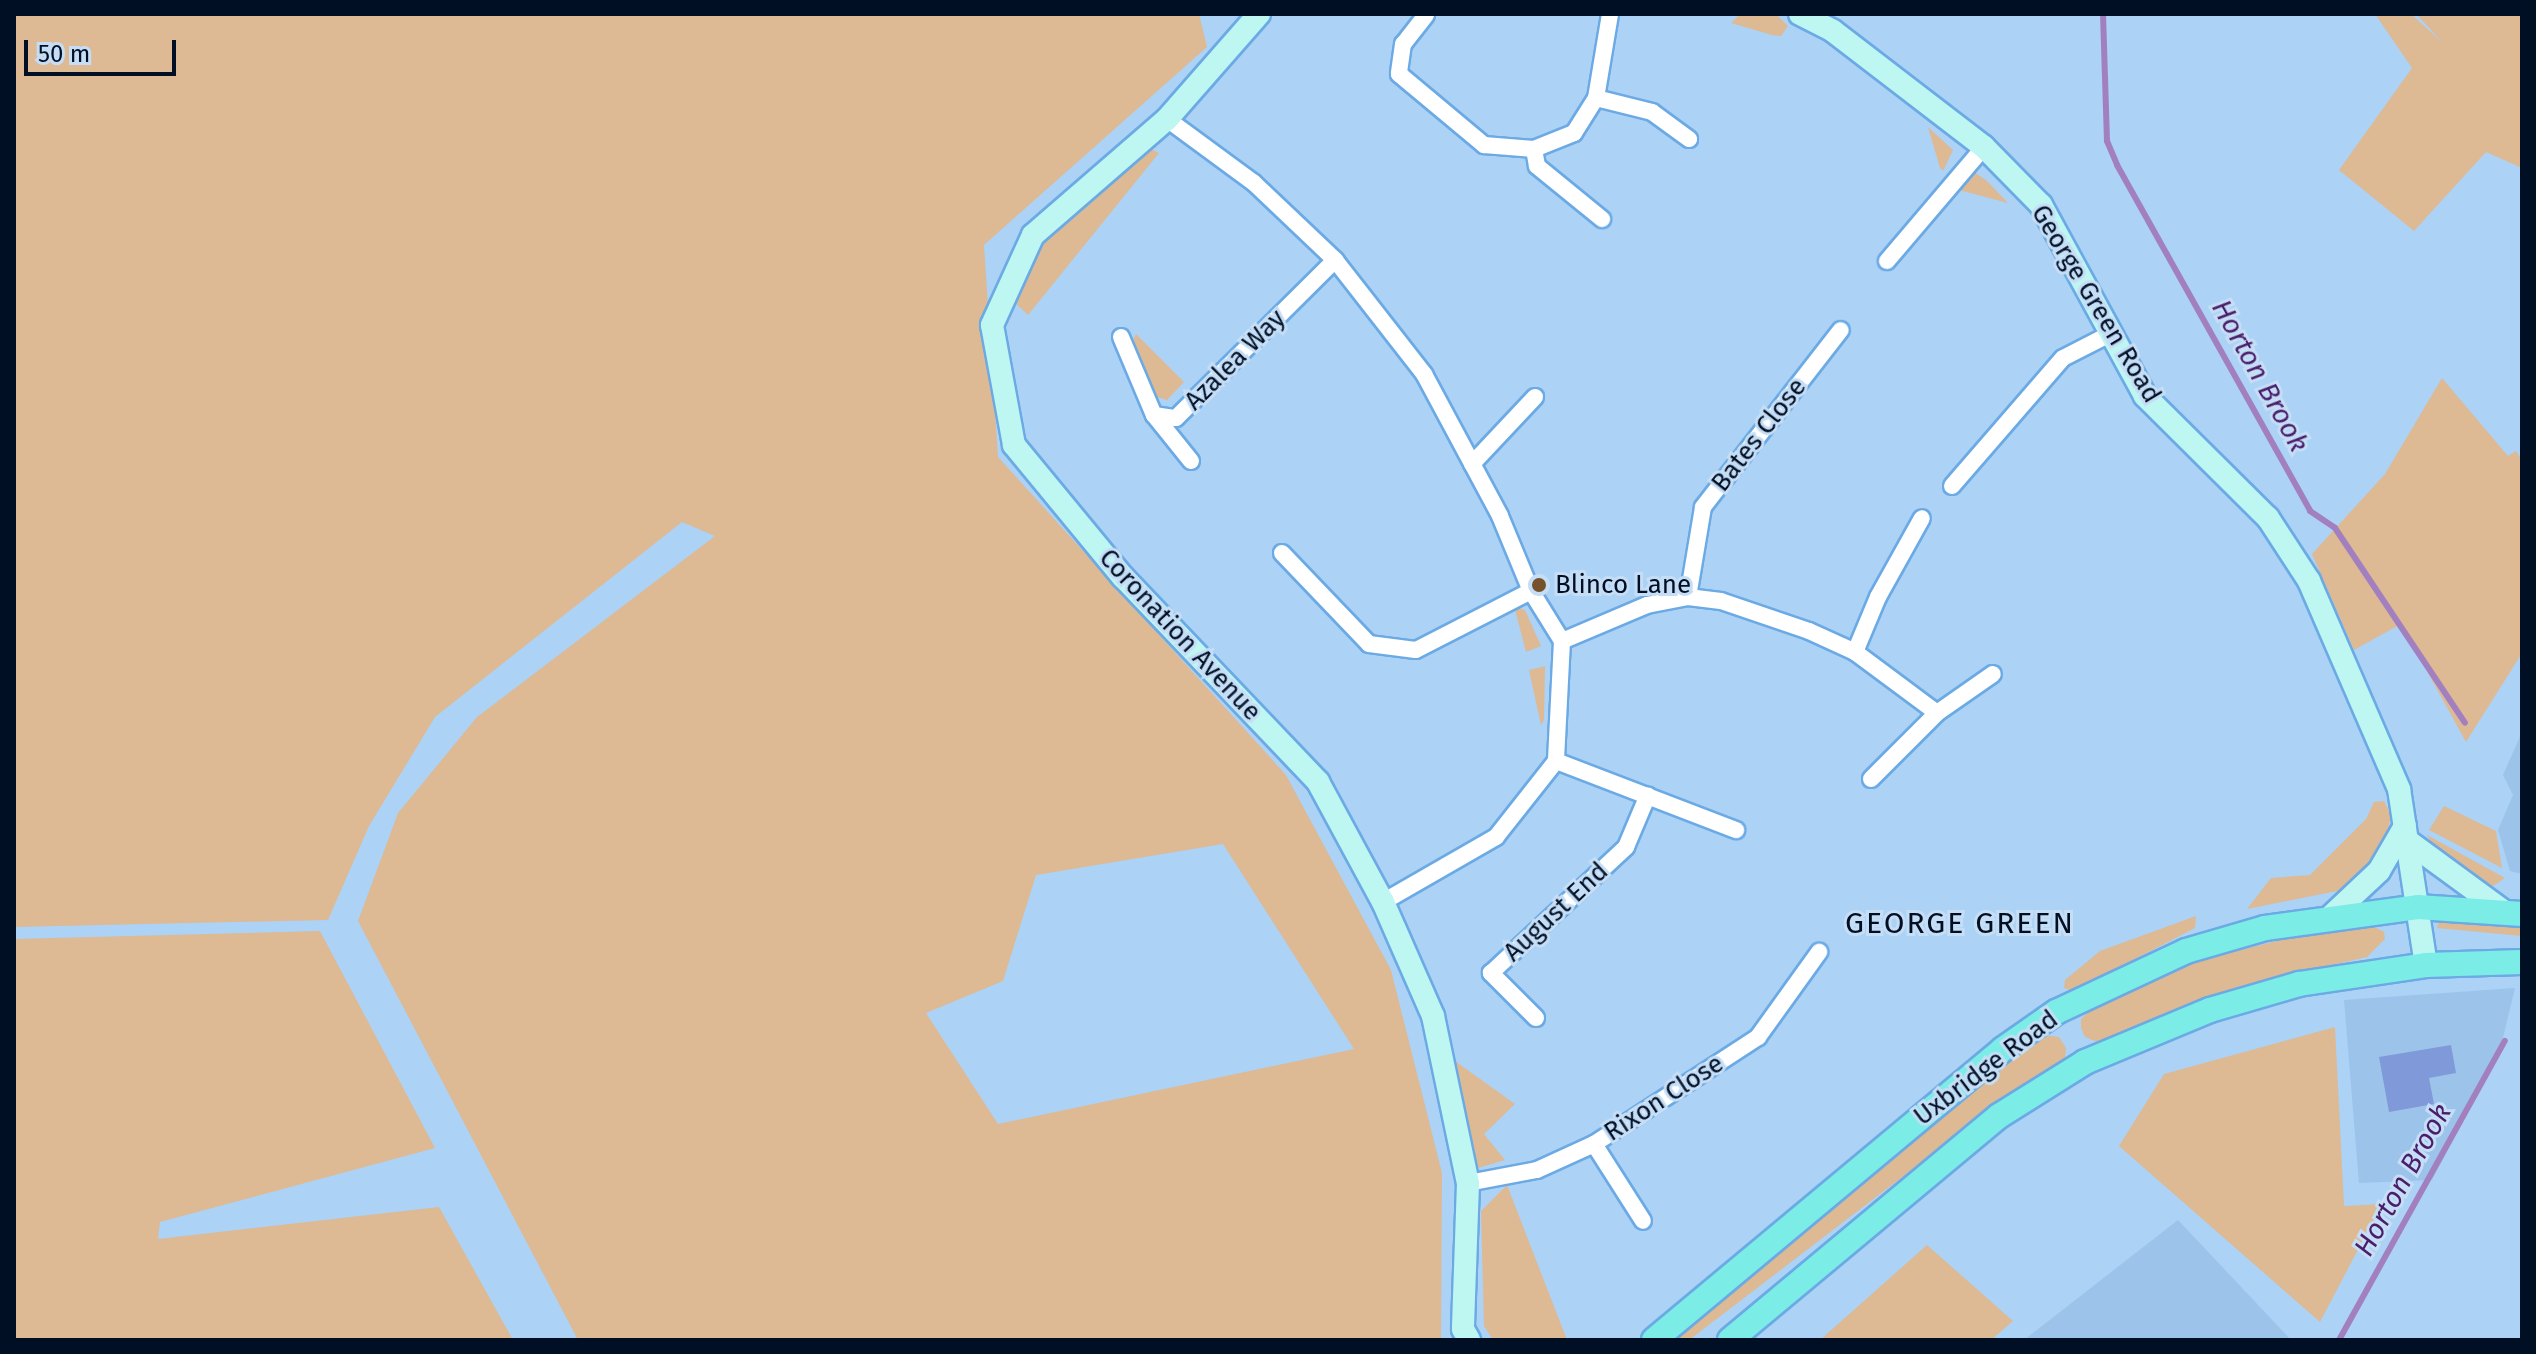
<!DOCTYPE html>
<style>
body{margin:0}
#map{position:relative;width:2536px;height:1354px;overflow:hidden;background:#acd2f6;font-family:"Fira Sans",sans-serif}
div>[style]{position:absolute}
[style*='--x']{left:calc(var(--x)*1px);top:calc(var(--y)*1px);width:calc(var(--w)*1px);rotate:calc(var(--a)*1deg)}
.built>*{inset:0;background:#9cc3ea}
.green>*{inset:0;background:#ddb994}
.stream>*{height:6px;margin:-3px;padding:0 3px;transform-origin:3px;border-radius:3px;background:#a280c0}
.building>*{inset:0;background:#8099d9}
.roads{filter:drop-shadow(2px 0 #6baae4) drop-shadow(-2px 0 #6baae4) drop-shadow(0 2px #6baae4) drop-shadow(0 -2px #6baae4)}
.street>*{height:16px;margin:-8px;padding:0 8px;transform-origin:8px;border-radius:8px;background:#fff}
.secondary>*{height:22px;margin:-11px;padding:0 11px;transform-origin:11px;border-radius:11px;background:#bef6f2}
.primary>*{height:24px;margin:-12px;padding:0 12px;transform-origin:12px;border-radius:12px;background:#7cede6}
.dots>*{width:22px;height:22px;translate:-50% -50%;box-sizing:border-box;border:4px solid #c5def6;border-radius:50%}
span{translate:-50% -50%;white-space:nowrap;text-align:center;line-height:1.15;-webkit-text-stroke:6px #c5def6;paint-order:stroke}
.street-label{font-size:26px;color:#000f24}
.poi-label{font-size:26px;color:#000f24}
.left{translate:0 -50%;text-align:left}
.water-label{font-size:28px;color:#4a1d6a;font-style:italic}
.quarter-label{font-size:30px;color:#000f24;letter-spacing:2px}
.frame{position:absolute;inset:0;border:16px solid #000f24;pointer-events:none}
.scale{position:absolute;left:24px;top:40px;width:152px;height:36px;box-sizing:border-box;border:4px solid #000f24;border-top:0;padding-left:10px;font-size:24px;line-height:28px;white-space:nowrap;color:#000f24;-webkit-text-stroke:6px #c5def6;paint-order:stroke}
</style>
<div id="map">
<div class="built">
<i style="clip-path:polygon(2522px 732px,2522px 874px,2510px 871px,2498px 830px,2513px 795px,2503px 775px)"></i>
<i style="clip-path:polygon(2515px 988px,2499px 1054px,2432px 1180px,2359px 1183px,2344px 1000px)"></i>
<i style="clip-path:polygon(2178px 1220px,2291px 1340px,2024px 1340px)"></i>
</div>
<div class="green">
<i style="clip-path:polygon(evenodd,14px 14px,1199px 14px,1207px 47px,984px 245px,998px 457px,1286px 775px,1391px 970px,1442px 1173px,1441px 1340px,578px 1340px,358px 921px,398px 813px,477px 717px,715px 536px,682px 522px,435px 717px,369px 826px,328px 920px,14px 927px,14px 14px,1223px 844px,1354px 1049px,998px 1124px,926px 1013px,1003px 981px,1036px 875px,1223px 844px)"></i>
<i style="clip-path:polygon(1740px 14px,1776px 14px,1788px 26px,1781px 36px,1772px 35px,1731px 23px)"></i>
<i style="clip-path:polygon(2375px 14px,2411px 14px,2442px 42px,2416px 14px,2522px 14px,2522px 168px,2486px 152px,2414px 231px,2339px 170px,2412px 68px)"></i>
<i style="clip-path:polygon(1928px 127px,1953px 150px,1943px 171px,1940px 168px)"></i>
<i style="clip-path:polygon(1141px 144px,1159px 153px,1028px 315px,1010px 298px,1033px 242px)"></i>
<i style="clip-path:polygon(1974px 172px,1987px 181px,2008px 203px,1955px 189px)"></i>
<i style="clip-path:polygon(1136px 334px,1184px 382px,1167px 400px,1157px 397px,1132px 343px)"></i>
<i style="clip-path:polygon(2442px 378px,2508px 456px,2516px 451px,2522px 460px,2522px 653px,2466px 742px,2401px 624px,2354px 650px,2312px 554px,2385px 474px)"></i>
<i style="clip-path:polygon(1514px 606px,1525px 610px,1541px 646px,1526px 652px)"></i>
<i style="clip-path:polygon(1545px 666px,1544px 720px,1541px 725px,1529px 670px)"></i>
<i style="clip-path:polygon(2384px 801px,2391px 815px,2383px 856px,2347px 889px,2247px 909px,2271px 878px,2310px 875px,2366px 819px,2374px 802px)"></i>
<i style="clip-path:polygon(2444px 806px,2496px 831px,2502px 868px,2429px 830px)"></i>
<i style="clip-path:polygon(2427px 835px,2505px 878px,2493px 886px,2473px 882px,2441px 861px)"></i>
<i style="clip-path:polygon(2196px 916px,2195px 928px,2073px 991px,2064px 988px,2065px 980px,2100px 951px)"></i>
<i style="clip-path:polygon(2452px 920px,2522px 925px,2522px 936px,2437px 928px,2439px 922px)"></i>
<i style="clip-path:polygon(2369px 924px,2384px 932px,2385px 939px,2367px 957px,2240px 986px,2100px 1043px,2085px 1037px,2081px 1028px,2081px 1019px,2093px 1008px,2200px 960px,2309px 933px)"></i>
<i style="clip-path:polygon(320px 931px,435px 1148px,160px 1222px,158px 1239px,439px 1207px,513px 1340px,14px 1340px,14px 939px)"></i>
<i style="clip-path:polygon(2335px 1027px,2344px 1206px,2382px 1204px,2320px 1322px,2119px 1146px,2164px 1074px)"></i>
<i style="clip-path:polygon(2044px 1035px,2059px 1037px,2066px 1048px,2065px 1059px,2056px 1068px,1999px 1103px,1689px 1340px,1663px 1340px,1968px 1087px)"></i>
<i style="clip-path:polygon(1455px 1061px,1515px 1104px,1484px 1134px,1505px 1160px,1478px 1168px)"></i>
<i style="clip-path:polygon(1507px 1185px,1567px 1340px,1493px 1340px,1484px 1326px,1481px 1211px)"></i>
<i style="clip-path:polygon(1927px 1245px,2013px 1321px,1991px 1340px,1820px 1340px)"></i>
</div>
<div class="stream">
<i style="--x:2103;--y:14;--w:127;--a:88.2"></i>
<i style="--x:2107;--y:141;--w:26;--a:67"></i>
<i style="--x:2117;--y:165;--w:396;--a:60.8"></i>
<i style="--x:2310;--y:511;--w:30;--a:34"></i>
<i style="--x:2335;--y:528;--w:234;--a:56.3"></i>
<i style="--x:2339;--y:1340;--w:342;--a:-61"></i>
</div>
<div class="building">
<i style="clip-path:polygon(2451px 1045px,2456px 1073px,2429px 1078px,2434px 1104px,2389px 1112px,2379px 1057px)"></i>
</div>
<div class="roads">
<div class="street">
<i style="--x:1426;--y:15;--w:37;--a:128"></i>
<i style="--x:1403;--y:44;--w:30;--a:98"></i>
<i style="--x:1399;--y:74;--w:111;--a:39.9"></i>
<i style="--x:1484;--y:145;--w:50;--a:4.6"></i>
<i style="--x:1534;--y:149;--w:43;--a:-21.8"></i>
<i style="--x:1574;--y:133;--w:41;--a:-57.8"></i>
<i style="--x:1596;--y:98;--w:85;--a:-80.5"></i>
<i style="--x:1596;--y:98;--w:58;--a:14"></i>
<i style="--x:1652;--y:112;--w:46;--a:36.1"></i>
<i style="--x:1167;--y:119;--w:108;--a:36.3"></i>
<i style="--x:1254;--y:183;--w:112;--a:43.5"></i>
<i style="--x:1335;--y:260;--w:145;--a:52"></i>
<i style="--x:1424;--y:374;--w:161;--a:61.8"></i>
<i style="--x:1500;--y:516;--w:81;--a:67.5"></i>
<i style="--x:1531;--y:591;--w:59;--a:58.2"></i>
<i style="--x:1562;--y:641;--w:120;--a:92.9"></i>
<i style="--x:1556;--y:761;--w:97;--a:128.3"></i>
<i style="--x:1496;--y:837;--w:130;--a:150.1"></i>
<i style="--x:1534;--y:149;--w:17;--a:80"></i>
<i style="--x:1537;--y:166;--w:84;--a:39.2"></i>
<i style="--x:1887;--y:261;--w:150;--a:-49.6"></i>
<i style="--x:1121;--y:337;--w:85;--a:67.1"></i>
<i style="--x:1154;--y:415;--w:22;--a:8"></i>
<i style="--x:1176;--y:418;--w:224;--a:-44.8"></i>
<i style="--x:1154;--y:415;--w:59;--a:51.2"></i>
<i style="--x:1472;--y:464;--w:92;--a:-46.8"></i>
<i style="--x:1952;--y:486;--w:169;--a:-49.1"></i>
<i style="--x:2063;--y:358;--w:53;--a:-27.1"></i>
<i style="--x:1282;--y:553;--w:126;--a:46.3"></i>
<i style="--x:1369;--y:644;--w:47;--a:7.3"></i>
<i style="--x:1416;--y:650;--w:129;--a:-27.2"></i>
<i style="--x:1688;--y:597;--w:91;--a:-80.5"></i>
<i style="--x:1703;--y:507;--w:224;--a:-52.1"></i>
<i style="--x:1562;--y:641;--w:92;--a:-23"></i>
<i style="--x:1647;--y:605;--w:42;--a:-11"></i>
<i style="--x:1688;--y:597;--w:33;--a:7"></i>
<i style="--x:1721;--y:601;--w:93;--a:18.8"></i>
<i style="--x:1809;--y:631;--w:51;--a:24.5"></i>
<i style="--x:1855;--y:652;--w:102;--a:36.6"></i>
<i style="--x:1937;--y:713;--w:68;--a:-34.9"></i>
<i style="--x:1855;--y:652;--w:60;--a:-67.3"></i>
<i style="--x:1878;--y:597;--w:90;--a:-60.9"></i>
<i style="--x:1556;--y:761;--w:193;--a:21"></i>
<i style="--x:1871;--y:779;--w:93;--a:-45"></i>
<i style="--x:1536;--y:1018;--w:64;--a:-135"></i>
<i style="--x:1491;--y:973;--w:185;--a:-43"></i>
<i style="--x:1626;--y:847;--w:56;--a:-67.1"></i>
<i style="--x:1594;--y:1144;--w:91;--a:57.5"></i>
<i style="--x:1468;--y:1183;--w:70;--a:-10.7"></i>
<i style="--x:1537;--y:1170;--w:63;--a:-24.5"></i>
<i style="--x:1594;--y:1144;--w:196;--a:-33.1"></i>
<i style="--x:1758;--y:1037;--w:105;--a:-54.3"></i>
</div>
<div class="secondary">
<i style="--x:1259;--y:14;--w:140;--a:131.2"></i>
<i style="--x:1167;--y:119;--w:177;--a:139.1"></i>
<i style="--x:1033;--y:235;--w:99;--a:114.5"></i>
<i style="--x:992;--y:325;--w:122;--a:79.6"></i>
<i style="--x:1014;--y:445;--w:171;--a:50.5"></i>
<i style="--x:1123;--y:577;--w:283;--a:46.4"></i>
<i style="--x:1318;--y:782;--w:136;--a:61.6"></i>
<i style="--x:1383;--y:902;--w:124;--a:66.3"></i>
<i style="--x:1433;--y:1016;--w:171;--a:78.2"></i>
<i style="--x:1468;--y:1183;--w:146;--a:92"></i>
<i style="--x:1463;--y:1329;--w:13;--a:61"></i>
<i style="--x:1800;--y:14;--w:37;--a:27"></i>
<i style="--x:1833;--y:31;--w:190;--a:37.5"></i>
<i style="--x:1984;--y:147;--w:81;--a:45.5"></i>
<i style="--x:2041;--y:205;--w:217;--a:61.4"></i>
<i style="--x:2145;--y:396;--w:173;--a:44.8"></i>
<i style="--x:2268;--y:518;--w:75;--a:56.9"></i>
<i style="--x:2309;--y:581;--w:227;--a:66.6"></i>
<i style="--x:2399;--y:789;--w:178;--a:81.3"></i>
<i style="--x:2409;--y:842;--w:120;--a:36.2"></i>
<i style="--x:2330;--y:917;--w:67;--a:-43.2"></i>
<i style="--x:2379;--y:871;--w:52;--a:-60"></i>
</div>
<div class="primary">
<i style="--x:1654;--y:1340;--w:454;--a:-39.8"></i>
<i style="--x:2003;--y:1049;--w:65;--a:-34.9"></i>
<i style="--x:2056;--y:1012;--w:144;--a:-25.1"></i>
<i style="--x:2186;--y:951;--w:82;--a:-16.2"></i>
<i style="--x:2265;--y:928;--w:154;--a:-7.8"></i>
<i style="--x:2418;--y:907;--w:104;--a:3.9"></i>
<i style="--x:1730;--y:1340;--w:350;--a:-39.8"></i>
<i style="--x:1999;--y:1116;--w:102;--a:-32.1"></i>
<i style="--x:2085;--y:1062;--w:135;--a:-22.6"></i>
<i style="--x:2210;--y:1010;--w:93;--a:-16.3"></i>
<i style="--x:2299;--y:984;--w:128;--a:-8.5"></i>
<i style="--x:2426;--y:965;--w:96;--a:-1.8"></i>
</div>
</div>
<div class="dots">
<i style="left:1539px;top:585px;background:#75522b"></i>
</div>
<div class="street-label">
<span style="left:2096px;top:304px;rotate:59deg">George Green Road</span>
<span style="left:1235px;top:360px;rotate:-45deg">Azalea Way</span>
<span style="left:1759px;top:435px;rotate:-52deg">Bates Close</span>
<span style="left:1180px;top:635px;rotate:47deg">Coronation Avenue</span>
<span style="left:1556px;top:912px;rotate:-43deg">August End</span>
<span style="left:1986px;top:1068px;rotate:-37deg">Uxbridge Road</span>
<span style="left:1664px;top:1098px;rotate:-33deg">Rixon Close</span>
</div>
<div class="poi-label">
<span class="left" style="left:1555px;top:585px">Blinco Lane</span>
</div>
<div class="water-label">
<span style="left:2260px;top:376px;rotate:61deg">Horton Brook</span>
<span style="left:2403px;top:1180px;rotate:-61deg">Horton Brook</span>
</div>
<div class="quarter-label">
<span style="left:1960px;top:923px">GEORGE GREEN</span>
</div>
<div class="frame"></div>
<div class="scale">50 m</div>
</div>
